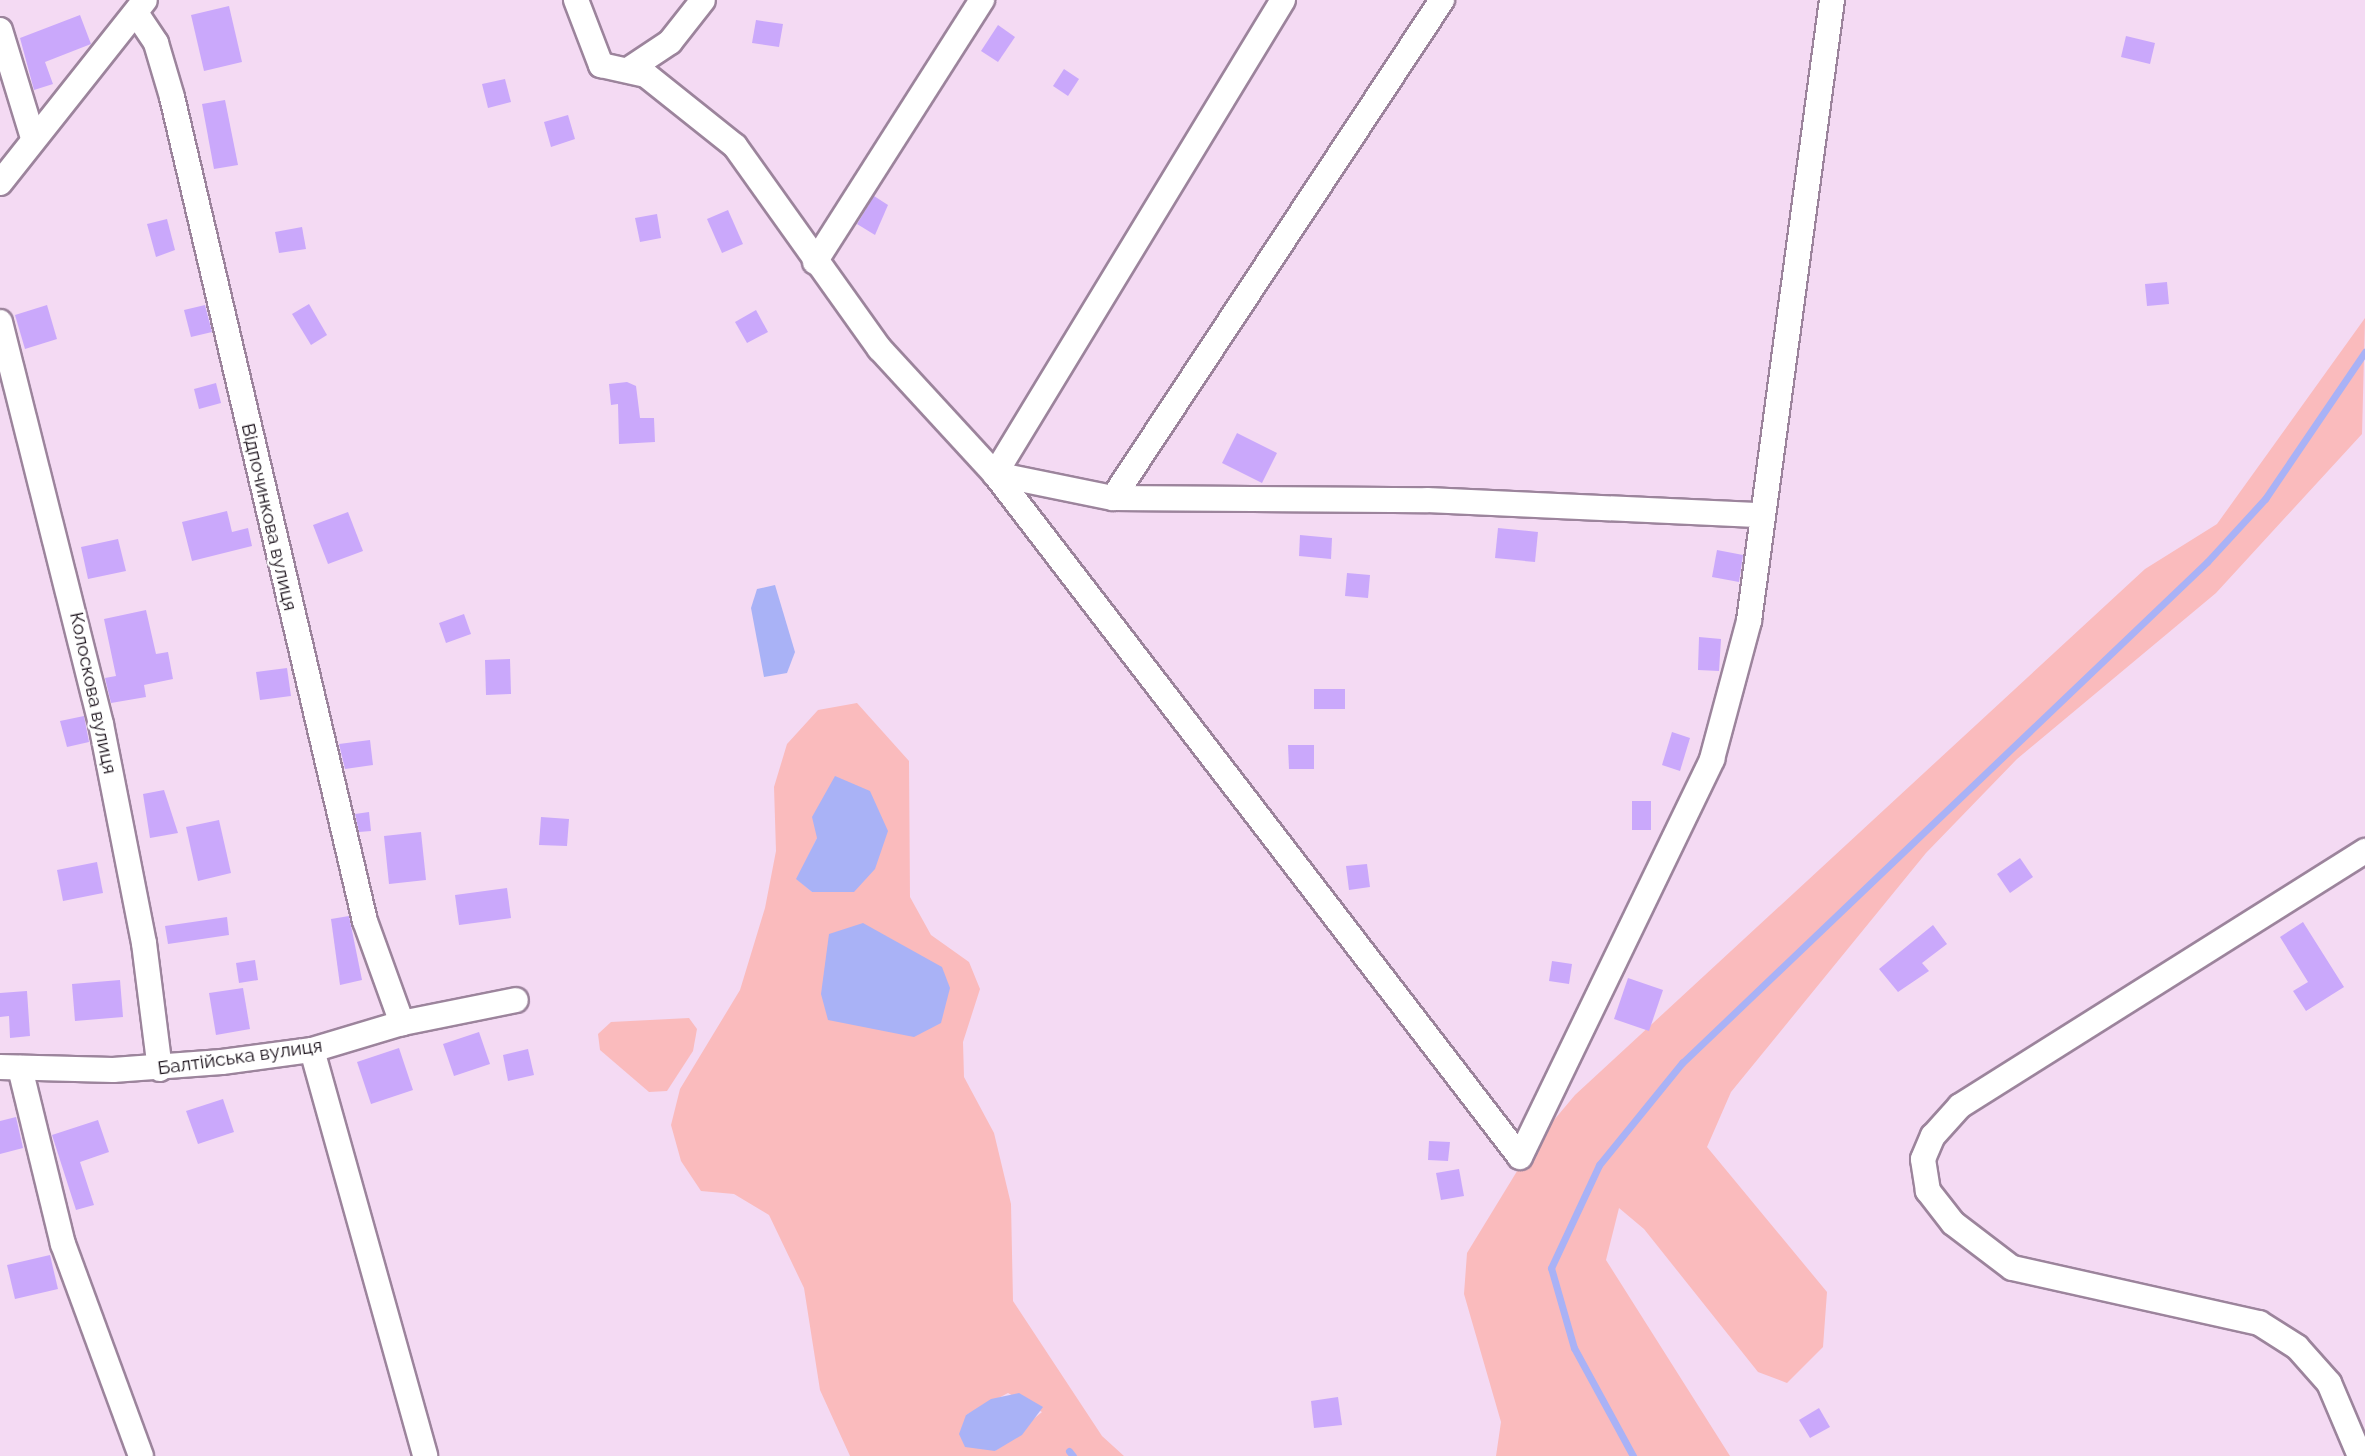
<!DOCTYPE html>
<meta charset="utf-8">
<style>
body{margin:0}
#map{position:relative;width:2365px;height:1456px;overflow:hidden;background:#f4daf3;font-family:Raleway,sans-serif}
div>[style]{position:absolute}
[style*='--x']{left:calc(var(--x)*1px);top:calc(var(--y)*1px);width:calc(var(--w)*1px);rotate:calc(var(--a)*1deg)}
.green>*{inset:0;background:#fabbbd}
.water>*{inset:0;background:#a9b2f6}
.stream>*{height:7px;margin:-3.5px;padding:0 3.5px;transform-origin:3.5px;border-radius:3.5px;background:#a9b2f6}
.building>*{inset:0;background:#caa8fb}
.roads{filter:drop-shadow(2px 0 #9c849c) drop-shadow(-2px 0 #9c849c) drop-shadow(0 2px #9c849c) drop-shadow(0 -2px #9c849c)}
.minor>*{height:24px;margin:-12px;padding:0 12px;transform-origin:12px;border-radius:12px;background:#fff}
span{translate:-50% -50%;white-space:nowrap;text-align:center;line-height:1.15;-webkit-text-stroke:5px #fff;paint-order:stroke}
.street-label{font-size:19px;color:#1c131c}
</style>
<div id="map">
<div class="green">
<i style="clip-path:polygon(2365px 318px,2362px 434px,2216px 593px,2017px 759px,1926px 853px,1731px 1092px,1707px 1147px,1827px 1292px,1823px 1347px,1787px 1383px,1758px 1372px,1644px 1229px,1619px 1208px,1606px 1260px,1730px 1456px,1496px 1456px,1501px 1422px,1464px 1294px,1467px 1253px,1533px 1145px,1575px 1095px,2145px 569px,2217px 524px)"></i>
<i style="clip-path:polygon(evenodd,857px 703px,909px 761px,910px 897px,931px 935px,969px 962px,980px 989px,963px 1042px,964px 1077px,994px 1133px,1011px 1204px,1013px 1301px,1102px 1436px,1124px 1456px,850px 1456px,820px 1390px,804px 1288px,769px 1215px,734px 1194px,701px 1191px,681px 1161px,671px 1125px,680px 1089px,740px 990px,765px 908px,776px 851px,774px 787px,787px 744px,818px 710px,857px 703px,817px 838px,812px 892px,797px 879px,817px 838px,857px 703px,1008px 1393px,1042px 1412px,995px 1451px,966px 1415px,1008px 1393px)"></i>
<i style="clip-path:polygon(689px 1018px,697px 1029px,693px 1051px,667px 1091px,649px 1092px,600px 1050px,598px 1034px,611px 1022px)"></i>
</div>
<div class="water">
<i style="clip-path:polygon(775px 585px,795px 652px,787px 673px,764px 677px,751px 608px,757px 589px)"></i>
<i style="clip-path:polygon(835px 776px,870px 791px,888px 831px,875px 869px,854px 892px,812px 892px,796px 879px,817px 838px,812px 817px)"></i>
<i style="clip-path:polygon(863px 923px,942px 967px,950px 988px,941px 1023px,914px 1037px,828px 1020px,821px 994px,829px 934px)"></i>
<i style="clip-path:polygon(1019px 1393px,1043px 1407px,1022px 1435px,995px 1451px,965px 1447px,959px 1434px,966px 1415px,991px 1399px)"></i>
</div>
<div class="stream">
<i style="--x:1069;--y:1451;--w:6;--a:51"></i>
<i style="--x:1633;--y:1456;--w:123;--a:-118.6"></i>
<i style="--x:1574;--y:1348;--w:83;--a:-106"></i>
<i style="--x:1551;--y:1268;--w:114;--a:-65"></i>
<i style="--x:1599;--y:1165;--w:132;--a:-50.9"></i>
<i style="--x:1682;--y:1063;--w:726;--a:-43.66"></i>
<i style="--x:2207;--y:562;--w:86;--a:-47.4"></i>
<i style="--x:2265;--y:499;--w:178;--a:-55.8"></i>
</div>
<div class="building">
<i style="clip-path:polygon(229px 6px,242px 62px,204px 71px,191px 15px)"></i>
<i style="clip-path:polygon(80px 15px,91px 44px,45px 62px,53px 84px,34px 90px,20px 38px)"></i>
<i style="clip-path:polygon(756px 20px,783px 24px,779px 47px,752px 43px)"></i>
<i style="clip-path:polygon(998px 25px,1015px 37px,998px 62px,981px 51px)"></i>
<i style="clip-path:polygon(2126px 36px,2155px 43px,2150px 64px,2121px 57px)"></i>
<i style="clip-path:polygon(1064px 69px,1079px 79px,1068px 96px,1053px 86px)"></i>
<i style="clip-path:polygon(505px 79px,511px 102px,488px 108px,482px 84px)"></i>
<i style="clip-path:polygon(225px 100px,238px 165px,214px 169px,202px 104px)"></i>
<i style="clip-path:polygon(568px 115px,575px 139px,551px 147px,544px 122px)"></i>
<i style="clip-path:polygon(874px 196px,888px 205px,875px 235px,857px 224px)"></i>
<i style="clip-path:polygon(728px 210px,743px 244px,722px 253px,707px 219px)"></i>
<i style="clip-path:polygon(657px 214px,661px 238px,640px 242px,635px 218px)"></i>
<i style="clip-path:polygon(167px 219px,175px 250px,156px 257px,147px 224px)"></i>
<i style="clip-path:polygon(302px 227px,306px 249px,279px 253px,275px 232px)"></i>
<i style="clip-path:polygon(2167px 282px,2169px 304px,2147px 306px,2145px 284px)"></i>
<i style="clip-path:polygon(309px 304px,327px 335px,311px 345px,292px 314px)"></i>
<i style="clip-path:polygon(47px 305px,57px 339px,25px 349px,15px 315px)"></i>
<i style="clip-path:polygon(205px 305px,212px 332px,191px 337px,184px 310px)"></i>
<i style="clip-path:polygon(756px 310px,768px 332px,747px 343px,735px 322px)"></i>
<i style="clip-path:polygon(627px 382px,636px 386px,640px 418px,654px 418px,655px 442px,619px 444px,618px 404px,611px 405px,609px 384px)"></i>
<i style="clip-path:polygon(216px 383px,221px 403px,199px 409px,194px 389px)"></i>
<i style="clip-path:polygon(1237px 433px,1277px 453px,1262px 483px,1222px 463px)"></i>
<i style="clip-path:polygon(227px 511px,232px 532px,248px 528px,252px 546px,192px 561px,182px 522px)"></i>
<i style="clip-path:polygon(348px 512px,363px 551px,328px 564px,313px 525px)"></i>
<i style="clip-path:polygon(1498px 528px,1538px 532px,1535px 562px,1495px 558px)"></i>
<i style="clip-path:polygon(1300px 535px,1332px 538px,1331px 559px,1299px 556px)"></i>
<i style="clip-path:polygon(118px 539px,126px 571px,88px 579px,81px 547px)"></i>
<i style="clip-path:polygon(1717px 550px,1743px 555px,1739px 582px,1712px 577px)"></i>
<i style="clip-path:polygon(1347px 573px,1370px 575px,1368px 598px,1345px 596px)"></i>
<i style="clip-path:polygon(146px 610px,156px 654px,168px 652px,173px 679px,144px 685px,146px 697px,111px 703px,105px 678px,116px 676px,104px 619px)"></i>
<i style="clip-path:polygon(464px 614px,471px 634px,446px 643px,439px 623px)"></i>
<i style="clip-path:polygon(1699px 637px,1721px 639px,1719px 671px,1698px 670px)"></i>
<i style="clip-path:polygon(510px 659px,511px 694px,486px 695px,485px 660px)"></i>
<i style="clip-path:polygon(287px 668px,291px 696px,260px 700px,256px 672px)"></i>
<i style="clip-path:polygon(1314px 689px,1345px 689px,1345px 709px,1314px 709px)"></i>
<i style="clip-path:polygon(84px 716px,89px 742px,67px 747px,60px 721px)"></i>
<i style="clip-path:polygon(1672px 732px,1690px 738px,1680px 771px,1662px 765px)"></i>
<i style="clip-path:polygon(370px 740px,373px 765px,345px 769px,339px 744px)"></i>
<i style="clip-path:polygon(1288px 745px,1314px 745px,1314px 769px,1289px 769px)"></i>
<i style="clip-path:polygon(164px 790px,178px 833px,150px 838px,143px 794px)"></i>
<i style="clip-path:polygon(1632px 801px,1651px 801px,1651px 830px,1632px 830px)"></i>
<i style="clip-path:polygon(369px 812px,371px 831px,359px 832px,355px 814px)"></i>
<i style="clip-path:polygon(541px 817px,569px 819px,567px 846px,539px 845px)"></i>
<i style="clip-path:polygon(219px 820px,231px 873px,198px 881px,186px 827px)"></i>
<i style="clip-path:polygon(421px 832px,426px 880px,389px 884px,384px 836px)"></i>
<i style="clip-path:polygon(2020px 858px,2033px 877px,2010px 893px,1997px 874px)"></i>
<i style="clip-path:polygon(97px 862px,103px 893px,63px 901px,57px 870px)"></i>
<i style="clip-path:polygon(1367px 864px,1370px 887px,1349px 890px,1346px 866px)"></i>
<i style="clip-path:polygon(507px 888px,511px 918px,459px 925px,455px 895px)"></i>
<i style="clip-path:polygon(349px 916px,362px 980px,340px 985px,331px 919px)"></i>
<i style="clip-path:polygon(227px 917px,229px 935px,168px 944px,165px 926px)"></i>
<i style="clip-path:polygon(2303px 922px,2344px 987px,2306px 1011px,2293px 991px,2308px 982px,2280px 937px)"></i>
<i style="clip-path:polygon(1933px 925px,1947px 944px,1922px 963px,1929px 971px,1898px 992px,1879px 969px)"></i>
<i style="clip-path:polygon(255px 960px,258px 980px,239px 983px,236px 963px)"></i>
<i style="clip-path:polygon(1552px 961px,1572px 964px,1569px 984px,1549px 981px)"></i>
<i style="clip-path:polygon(1628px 978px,1663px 990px,1649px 1031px,1614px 1019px)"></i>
<i style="clip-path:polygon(120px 980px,123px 1017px,75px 1021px,72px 984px)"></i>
<i style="clip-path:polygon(243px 988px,250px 1029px,216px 1035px,209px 993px)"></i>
<i style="clip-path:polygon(27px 991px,30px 1036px,10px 1038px,9px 1016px,0 1017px,0 993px)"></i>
<i style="clip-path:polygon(479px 1032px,490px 1064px,454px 1076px,443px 1044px)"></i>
<i style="clip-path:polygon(399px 1048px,413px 1090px,371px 1104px,357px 1062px)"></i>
<i style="clip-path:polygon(528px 1049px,534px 1075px,508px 1081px,503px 1055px)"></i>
<i style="clip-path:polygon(223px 1099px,234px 1132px,198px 1144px,186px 1111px)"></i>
<i style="clip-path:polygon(16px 1117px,23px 1148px,0 1154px,0 1121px)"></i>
<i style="clip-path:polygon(98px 1120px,109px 1152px,80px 1162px,94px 1205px,76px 1210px,52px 1135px)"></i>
<i style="clip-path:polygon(1429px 1141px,1450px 1142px,1448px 1161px,1428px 1160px)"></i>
<i style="clip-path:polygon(1459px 1169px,1464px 1196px,1441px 1200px,1436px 1173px)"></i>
<i style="clip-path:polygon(50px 1255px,58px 1289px,15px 1299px,7px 1265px)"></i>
<i style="clip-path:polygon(1338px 1397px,1342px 1425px,1314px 1428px,1311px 1401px)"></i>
<i style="clip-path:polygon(1819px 1408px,1830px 1427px,1810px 1438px,1799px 1420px)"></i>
</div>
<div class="roads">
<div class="minor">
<i style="--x:576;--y:0;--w:70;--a:69"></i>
<i style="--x:601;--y:65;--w:46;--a:12.5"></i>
<i style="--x:646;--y:75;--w:114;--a:38.6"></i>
<i style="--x:735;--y:146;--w:249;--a:54.5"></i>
<i style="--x:880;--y:349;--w:170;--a:47.4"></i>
<i style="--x:995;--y:474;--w:861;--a:52.45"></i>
<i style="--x:1520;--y:1157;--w:442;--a:-64.2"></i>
<i style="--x:1712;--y:759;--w:143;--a:-75"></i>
<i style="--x:1749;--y:621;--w:627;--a:-82.39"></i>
<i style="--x:1283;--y:0;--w:555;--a:121.28"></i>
<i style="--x:995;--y:474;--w:120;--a:11.5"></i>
<i style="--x:1113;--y:498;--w:314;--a:0.4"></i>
<i style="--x:1427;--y:500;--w:335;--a:2.6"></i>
<i style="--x:136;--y:13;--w:36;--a:56"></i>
<i style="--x:156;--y:43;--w:56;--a:73.5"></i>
<i style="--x:172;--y:97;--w:846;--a:76.82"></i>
<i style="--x:365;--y:921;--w:109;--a:70.1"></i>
<i style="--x:0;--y:30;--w:113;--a:73"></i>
<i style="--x:631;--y:68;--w:47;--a:-33.7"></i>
<i style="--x:670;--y:42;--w:53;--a:-51.8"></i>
<i style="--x:0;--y:183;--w:233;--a:-51.6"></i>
<i style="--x:815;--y:262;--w:311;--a:-57.5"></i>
<i style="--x:0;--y:322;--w:414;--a:75.9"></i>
<i style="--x:101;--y:724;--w:223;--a:78.9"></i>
<i style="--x:144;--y:943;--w:127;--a:82.8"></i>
<i style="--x:1113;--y:498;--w:597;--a:-56.55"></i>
<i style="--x:312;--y:1050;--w:421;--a:74.4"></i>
<i style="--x:0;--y:1067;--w:113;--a:1.5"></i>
<i style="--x:113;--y:1070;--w:109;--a:-4.2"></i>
<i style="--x:222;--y:1062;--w:91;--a:-7.6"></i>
<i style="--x:312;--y:1050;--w:94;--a:-16.7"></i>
<i style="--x:402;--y:1023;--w:116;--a:-11.4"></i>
<i style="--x:20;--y:1068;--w:181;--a:76.3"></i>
<i style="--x:63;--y:1244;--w:226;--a:69.8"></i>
<i style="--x:2360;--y:1456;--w:79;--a:-113"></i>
<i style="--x:2329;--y:1383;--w:48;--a:-131.6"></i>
<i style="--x:2297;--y:1347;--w:45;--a:-147.7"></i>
<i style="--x:2259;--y:1323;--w:253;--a:-167.4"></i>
<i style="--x:2012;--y:1268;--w:74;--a:-142.7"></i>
<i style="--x:1953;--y:1223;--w:41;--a:-128"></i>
<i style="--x:1928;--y:1191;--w:32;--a:-99"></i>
<i style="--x:1923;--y:1159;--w:25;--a:-67"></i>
<i style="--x:1933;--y:1136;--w:40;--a:-48"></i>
<i style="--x:1960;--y:1106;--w:479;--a:-32.2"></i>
</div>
</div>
<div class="street-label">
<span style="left:269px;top:517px;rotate:77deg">Відпочинкова вулиця</span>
<span style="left:93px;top:693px;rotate:78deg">Колоскова вулиця</span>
<span style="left:240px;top:1057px;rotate:-8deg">Балтійська вулиця</span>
</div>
</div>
